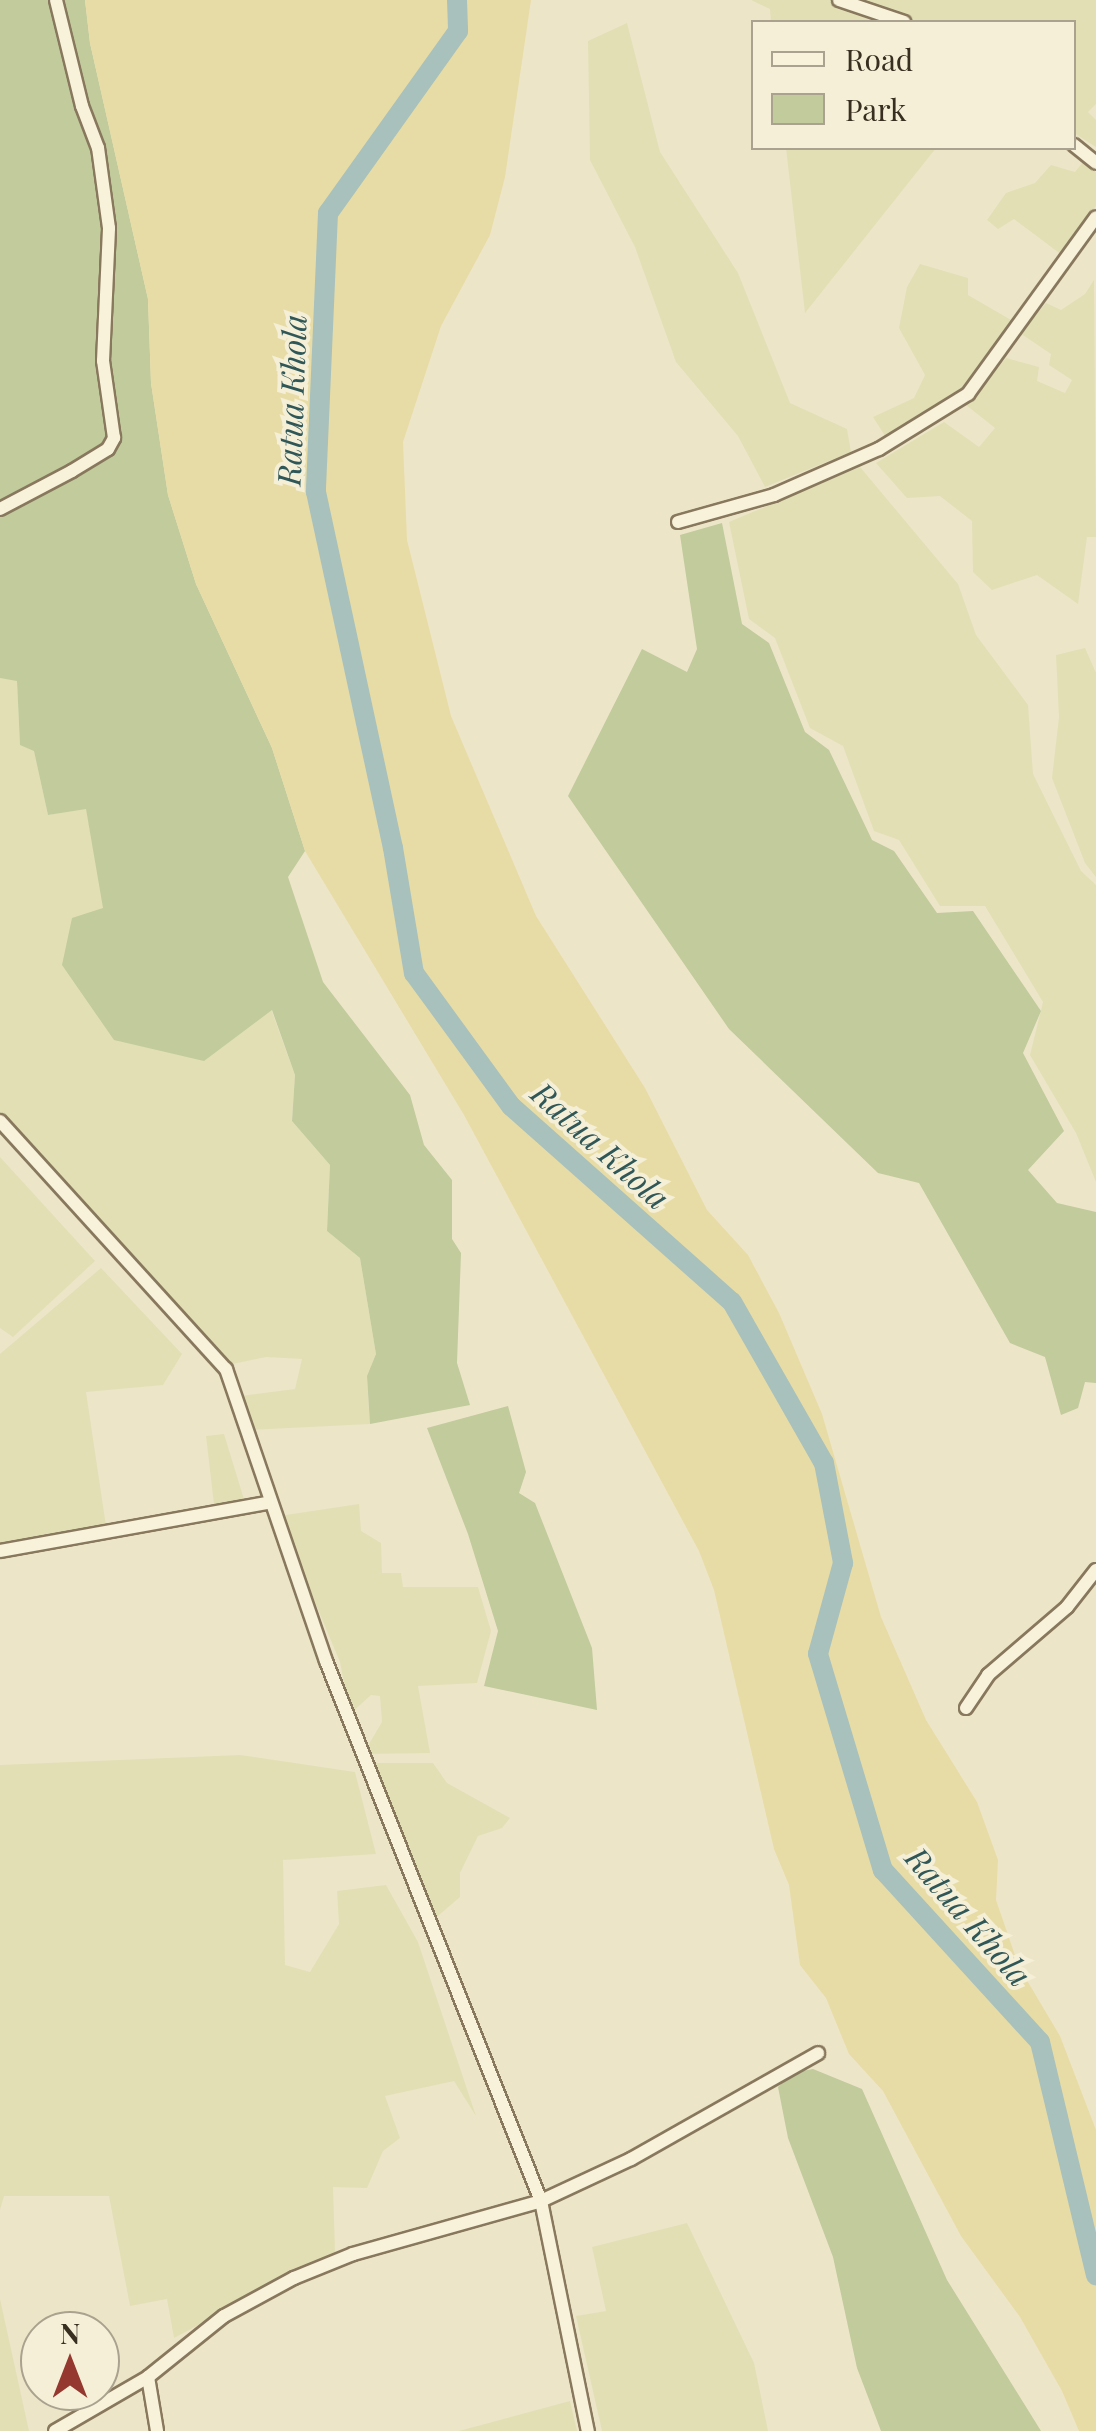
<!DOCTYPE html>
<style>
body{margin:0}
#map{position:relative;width:1096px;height:2431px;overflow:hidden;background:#ede5c8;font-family:"Playfair Display",serif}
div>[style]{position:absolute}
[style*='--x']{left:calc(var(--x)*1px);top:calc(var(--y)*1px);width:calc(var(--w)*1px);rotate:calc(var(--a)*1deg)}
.farmland>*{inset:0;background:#e2dfb5}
.green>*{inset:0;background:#c1cb9c}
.sand>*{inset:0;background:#e7dca6}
.river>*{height:20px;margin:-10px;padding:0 10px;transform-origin:10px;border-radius:10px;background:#a8c1bc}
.roads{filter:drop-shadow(2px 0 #88785d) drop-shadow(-2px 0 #88785d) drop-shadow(0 2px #88785d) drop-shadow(0 -2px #88785d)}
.minor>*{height:12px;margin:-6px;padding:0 6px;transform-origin:6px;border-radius:6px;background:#f8f2db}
span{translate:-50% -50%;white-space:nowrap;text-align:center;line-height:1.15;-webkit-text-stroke:8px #f5efd7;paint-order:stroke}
.water-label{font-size:32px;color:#305758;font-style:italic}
.legend{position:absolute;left:751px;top:20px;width:325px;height:130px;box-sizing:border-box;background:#f5efd7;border:2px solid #aaa28e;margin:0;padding:12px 18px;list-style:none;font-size:30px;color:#392f20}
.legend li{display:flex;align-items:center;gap:20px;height:50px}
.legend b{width:50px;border:2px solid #aaa28e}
.north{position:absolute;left:20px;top:2311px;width:100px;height:100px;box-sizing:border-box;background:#f5efd7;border:2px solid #aaa28e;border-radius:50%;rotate:0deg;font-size:28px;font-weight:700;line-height:40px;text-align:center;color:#392f20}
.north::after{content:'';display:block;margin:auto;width:35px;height:45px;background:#953930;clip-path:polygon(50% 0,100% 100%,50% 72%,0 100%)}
</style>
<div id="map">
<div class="farmland">
<i style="clip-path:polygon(751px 0,1096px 0,1096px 104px,1088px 112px,1096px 120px,1096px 147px,1074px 133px,1074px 22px,771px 22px,770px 9px)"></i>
<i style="clip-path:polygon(627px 23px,660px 152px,738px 273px,790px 403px,847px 429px,851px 452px,765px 487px,738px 436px,676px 362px,635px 247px,590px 160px,588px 41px)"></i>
<i style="clip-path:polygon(786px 148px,936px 148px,805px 313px)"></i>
<i style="clip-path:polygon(1083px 162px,1096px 172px,1096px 206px,1062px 255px,1014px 219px,998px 229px,987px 220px,1006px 193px,1035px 183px,1051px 165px,1075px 172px)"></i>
<i style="clip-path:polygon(920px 264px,968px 278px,968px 295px,1011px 320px,966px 387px,887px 439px,873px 417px,914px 398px,925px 375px,899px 328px,907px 287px)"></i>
<i style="clip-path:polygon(1094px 280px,1096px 537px,1087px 537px,1078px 604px,1037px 575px,992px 590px,973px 572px,972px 521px,940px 496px,907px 498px,876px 463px,944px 422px,979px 447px,995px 428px,966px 405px,1006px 358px,1039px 367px,1037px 381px,1065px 393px,1072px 380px,1049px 365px,1051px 354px,1020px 333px,1046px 303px,1061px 310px,1085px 294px)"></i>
<i style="clip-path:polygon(860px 467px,958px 584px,976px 635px,1028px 705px,1033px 774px,1081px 871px,1096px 885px,1096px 1182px,1076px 1133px,1030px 1055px,1043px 1002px,985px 906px,940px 906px,899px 840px,874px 831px,843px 746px,810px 728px,775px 638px,749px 619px,729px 522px)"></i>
<i style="clip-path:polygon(1085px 648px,1096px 673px,1096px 877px,1085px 863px,1052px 778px,1059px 717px,1056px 655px)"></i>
<i style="clip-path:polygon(0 678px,17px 680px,20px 745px,34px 750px,48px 815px,86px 808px,104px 908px,271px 1009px,295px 1075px,292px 1121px,330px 1165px,327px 1231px,360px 1258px,376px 1354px,367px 1376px,370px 1424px,251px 1430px,240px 1396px,295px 1389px,302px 1359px,266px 1357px,228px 1365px,0 1116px)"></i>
<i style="clip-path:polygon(0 1157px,95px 1261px,13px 1337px,0 1328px)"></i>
<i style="clip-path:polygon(101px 1268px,182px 1354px,163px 1385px,86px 1392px,106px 1526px,0 1544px,0 1354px)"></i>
<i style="clip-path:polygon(224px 1434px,246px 1506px,215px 1513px,206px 1436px)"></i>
<i style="clip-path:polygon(359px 1504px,361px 1531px,381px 1543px,382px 1573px,401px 1573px,403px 1587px,478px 1587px,491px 1631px,477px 1683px,418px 1686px,430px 1753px,363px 1754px,382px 1722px,380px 1696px,371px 1695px,350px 1714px,340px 1662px,279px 1516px)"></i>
<i style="clip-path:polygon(240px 1755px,355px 1772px,376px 1854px,283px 1860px,285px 1965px,310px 1972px,339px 1924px,337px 1891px,386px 1885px,418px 1942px,476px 2116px,454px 2081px,385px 2096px,400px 2138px,383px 2151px,367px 2188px,333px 2187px,335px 2252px,174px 2338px,167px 2299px,130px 2306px,109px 2196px,4px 2196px,0 2210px,0 1765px)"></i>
<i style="clip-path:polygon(366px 1763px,433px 1763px,447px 1783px,510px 1818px,502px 1828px,478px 1836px,460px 1873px,460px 1897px,432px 1921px)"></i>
<i style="clip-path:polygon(687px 2223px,754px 2363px,768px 2431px,602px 2431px,576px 2316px,606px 2311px,592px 2247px)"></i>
<i style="clip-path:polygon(0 2299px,29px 2431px,0 2431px)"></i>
<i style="clip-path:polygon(570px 2401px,577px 2431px,459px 2431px)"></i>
</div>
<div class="green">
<i style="clip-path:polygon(0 0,85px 0,90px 43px,148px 299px,151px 383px,168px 495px,196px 584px,272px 748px,305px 851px,288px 877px,323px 982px,410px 1095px,424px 1145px,452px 1180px,452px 1239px,461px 1253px,457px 1363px,470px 1405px,370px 1424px,367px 1376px,376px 1354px,360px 1258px,327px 1231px,330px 1165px,292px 1121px,295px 1075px,272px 1010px,204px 1061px,114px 1040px,62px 965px,72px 918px,103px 908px,86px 809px,48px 815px,34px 751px,20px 745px,17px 681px,0 678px)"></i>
<i style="clip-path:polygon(722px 523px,742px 624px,769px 643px,805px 732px,829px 750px,872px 840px,894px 851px,937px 913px,973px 911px,1041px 1011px,1023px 1053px,1064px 1131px,1028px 1170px,1057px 1203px,1096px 1212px,1096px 1383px,1085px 1382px,1078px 1408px,1061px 1415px,1045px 1357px,1010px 1343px,919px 1183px,878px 1173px,729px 1029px,568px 796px,642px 649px,687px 672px,697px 649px,680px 535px)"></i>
<i style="clip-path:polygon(508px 1406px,526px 1472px,519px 1493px,535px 1503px,592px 1648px,597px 1710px,484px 1686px,498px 1631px,468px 1534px,427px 1428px)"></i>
<i style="clip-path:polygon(813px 2069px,862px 2089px,947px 2280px,1041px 2431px,881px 2431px,857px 2368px,833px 2257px,788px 2138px,778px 2087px,792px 2073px)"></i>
</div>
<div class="sand">
<i style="clip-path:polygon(85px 0,531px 0,505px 177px,490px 235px,441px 326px,403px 442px,407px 540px,451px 716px,536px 916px,645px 1088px,707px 1210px,748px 1255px,779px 1313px,822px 1414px,881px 1617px,926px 1720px,977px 1802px,998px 1860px,996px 1900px,1019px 1967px,1060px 2036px,1096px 2130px,1096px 2431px,1079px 2431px,1062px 2391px,1020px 2317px,961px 2236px,883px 2091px,849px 2054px,826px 1998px,800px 1965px,789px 1885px,774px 1849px,714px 1590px,699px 1551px,464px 1115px,305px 851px,272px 748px,196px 584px,168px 495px,151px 383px,148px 299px,90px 43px)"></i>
</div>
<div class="river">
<i style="--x:457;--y:0;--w:31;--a:88"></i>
<i style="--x:458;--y:31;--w:224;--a:125.5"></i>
<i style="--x:328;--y:213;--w:279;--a:92.5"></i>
<i style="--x:316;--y:492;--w:364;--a:77.8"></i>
<i style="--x:393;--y:848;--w:127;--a:80.5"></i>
<i style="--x:414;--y:973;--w:165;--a:53.9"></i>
<i style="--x:511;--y:1106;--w:295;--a:41.6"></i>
<i style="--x:732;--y:1302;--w:185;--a:60.3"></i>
<i style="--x:824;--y:1463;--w:102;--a:79.2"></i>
<i style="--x:843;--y:1563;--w:94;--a:105.4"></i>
<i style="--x:818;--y:1654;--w:226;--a:73.3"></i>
<i style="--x:883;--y:1870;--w:233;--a:47.6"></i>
<i style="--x:1040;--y:2042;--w:240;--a:76.5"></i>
</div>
<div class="roads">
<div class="minor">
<i style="--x:839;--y:0;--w:69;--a:18.7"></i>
<i style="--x:1074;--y:145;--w:28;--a:39"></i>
<i style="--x:0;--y:509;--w:81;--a:-27.8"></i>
<i style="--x:72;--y:471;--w:42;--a:-31.4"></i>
<i style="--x:108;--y:449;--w:13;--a:-61"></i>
<i style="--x:114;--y:438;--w:78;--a:-98.1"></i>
<i style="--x:103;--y:361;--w:133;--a:-87.4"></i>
<i style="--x:109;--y:228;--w:81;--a:-97.8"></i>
<i style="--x:98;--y:148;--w:45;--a:-110.9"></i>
<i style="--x:82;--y:106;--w:109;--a:-103.8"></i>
<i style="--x:678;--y:522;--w:100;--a:-15.7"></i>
<i style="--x:774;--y:495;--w:115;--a:-23.7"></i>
<i style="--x:879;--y:449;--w:105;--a:-31.7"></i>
<i style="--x:968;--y:394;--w:218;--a:-54.1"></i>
<i style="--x:0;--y:1121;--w:336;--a:47.7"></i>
<i style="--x:226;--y:1369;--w:309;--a:71.1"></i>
<i style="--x:326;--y:1661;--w:581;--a:68.29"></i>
<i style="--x:541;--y:2201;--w:235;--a:78.5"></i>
<i style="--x:0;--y:1551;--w:272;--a:-10.2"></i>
<i style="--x:966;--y:1708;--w:40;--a:-56"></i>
<i style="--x:988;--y:1675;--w:104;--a:-40.7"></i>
<i style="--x:1067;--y:1607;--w:47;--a:-51.9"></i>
<i style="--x:148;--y:2377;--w:55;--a:80.5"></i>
<i style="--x:55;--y:2431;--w:108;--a:-30.1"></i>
<i style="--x:148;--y:2377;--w:97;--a:-38.8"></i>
<i style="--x:224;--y:2316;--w:80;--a:-28.5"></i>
<i style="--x:294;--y:2278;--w:64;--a:-22.1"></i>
<i style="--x:353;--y:2254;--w:195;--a:-15.7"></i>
<i style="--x:541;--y:2201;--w:99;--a:-25"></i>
<i style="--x:631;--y:2159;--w:215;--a:-29.5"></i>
</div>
</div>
<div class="water-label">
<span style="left:291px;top:400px;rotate:-88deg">Ratua Khola</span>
<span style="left:601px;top:1145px;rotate:42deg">Ratua Khola</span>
<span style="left:969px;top:1916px;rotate:49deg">Ratua Khola</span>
</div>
<ul class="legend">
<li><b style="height:12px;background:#f8f2db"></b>Road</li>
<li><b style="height:28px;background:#c1cb9c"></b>Park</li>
</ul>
<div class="north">N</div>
</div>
